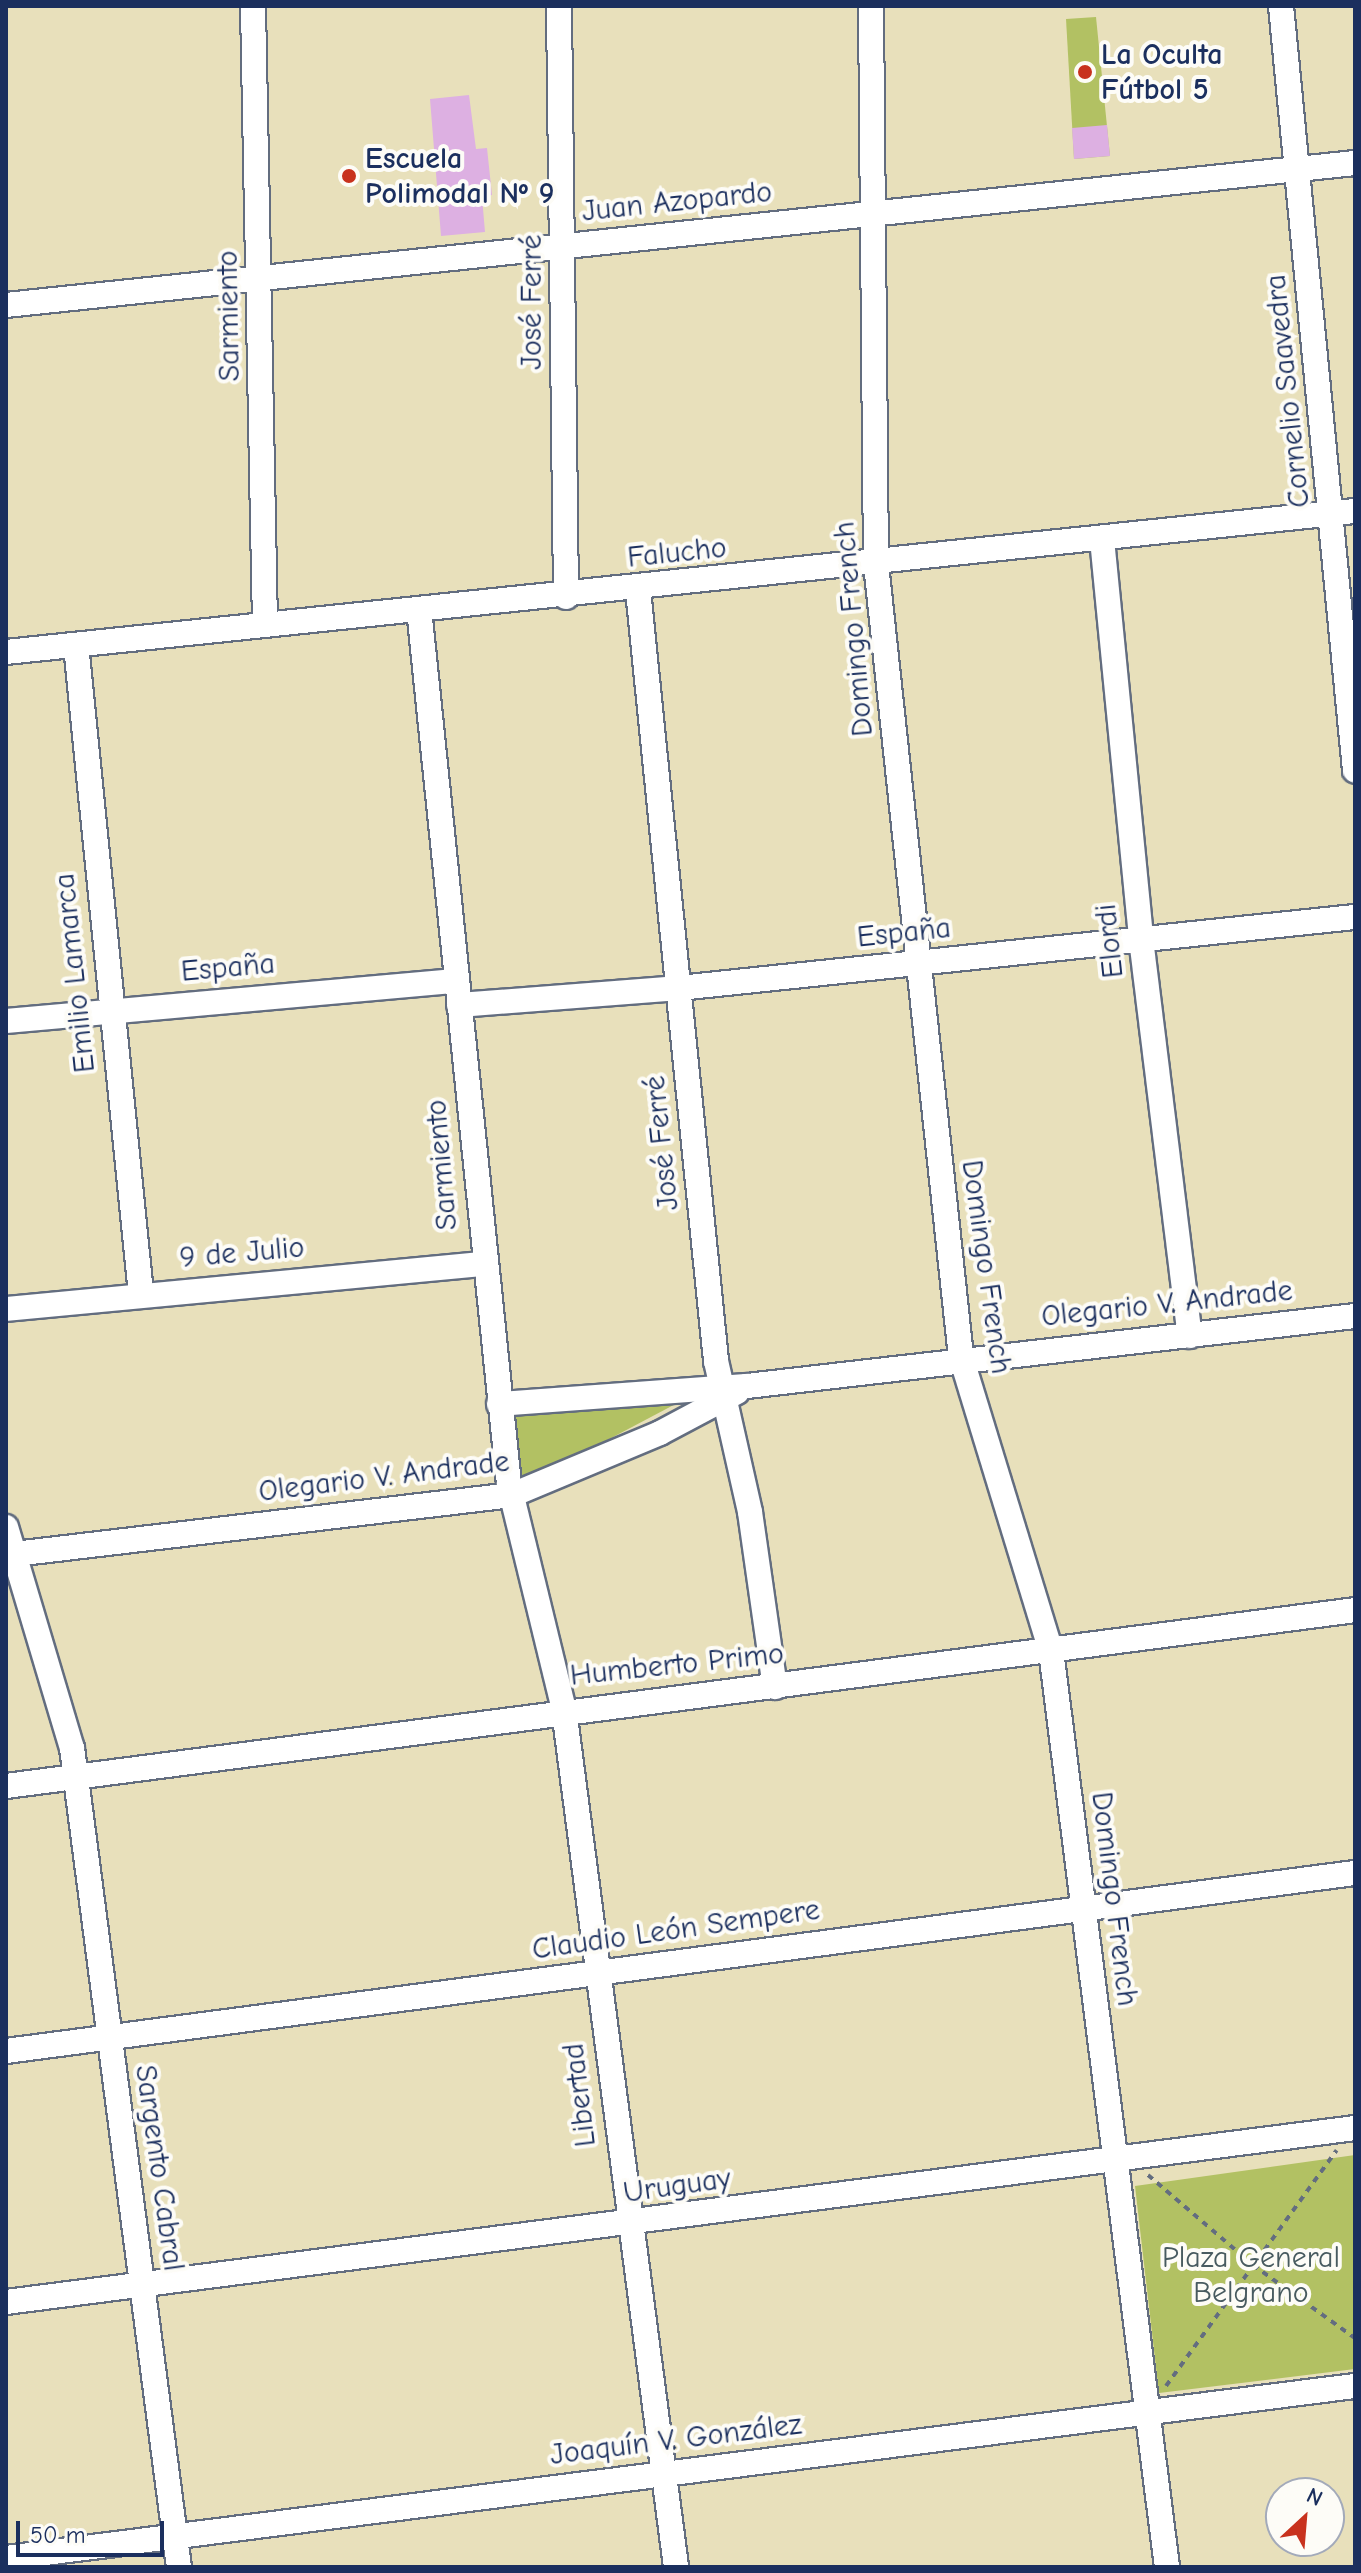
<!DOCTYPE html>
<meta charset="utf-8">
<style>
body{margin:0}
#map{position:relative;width:1361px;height:2573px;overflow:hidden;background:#e8e0bb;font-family:"Comic Neue",sans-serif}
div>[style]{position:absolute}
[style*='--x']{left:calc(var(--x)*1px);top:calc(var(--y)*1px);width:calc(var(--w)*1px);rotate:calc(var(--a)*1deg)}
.green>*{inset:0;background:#b2c163}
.building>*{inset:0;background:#ddb0e2}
.path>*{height:4px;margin-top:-2px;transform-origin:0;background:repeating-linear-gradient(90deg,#636d7f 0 6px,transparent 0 12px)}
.roads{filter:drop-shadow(2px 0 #636d7f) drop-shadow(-2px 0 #636d7f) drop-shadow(0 2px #636d7f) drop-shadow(0 -2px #636d7f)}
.minor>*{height:24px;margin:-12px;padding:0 12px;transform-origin:12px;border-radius:12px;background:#fff}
.dots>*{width:22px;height:22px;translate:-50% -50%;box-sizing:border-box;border:4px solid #fdfcf7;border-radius:50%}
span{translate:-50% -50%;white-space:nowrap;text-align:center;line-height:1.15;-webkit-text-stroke:8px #fdfcf7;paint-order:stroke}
.poi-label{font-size:30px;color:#1b2f5e;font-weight:700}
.left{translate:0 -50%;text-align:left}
.street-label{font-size:30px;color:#1b2f5e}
.park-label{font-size:30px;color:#485b60}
.frame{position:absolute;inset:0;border:8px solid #1b2f5e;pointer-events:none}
.north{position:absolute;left:1265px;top:2477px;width:80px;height:80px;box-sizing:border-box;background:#fdfcf7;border:2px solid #a3aaba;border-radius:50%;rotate:26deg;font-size:22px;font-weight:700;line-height:32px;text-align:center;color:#1b2f5e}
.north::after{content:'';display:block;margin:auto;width:28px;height:36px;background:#c8321e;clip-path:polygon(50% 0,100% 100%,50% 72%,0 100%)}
.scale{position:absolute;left:16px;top:2521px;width:148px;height:36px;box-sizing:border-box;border:4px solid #1b2f5e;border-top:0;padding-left:10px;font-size:24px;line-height:28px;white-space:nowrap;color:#1b2f5e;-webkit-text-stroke:6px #fdfcf7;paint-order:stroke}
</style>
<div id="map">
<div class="green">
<i style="clip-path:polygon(1096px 17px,1110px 156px,1074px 159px,1066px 19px)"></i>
<i style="clip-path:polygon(685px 1399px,528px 1482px,516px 1477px,509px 1414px)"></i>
<i style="clip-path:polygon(1355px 2155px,1355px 2369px,1159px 2393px,1135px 2186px)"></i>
</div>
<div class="building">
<i style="clip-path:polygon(469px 95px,476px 149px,487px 148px,492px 195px,482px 197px,485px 232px,441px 236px,430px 99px)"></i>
<i style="clip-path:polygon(1107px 125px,1110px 156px,1074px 159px,1072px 128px)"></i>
</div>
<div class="path">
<i style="--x:1148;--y:2175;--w:138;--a:40.6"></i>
<i style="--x:1253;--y:2265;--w:125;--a:35.6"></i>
<i style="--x:1166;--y:2386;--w:291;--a:-54.1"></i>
</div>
<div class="roads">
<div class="minor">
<i style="--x:253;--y:6;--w:618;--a:88.89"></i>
<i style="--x:559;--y:6;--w:591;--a:89.32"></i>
<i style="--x:871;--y:6;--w:558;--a:89.49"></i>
<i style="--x:876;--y:564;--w:798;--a:83.88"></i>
<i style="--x:961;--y:1357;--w:307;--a:73"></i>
<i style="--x:1051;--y:1651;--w:923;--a:82.78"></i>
<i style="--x:1281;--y:6;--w:768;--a:84.47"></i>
<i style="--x:6;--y:305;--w:1356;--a:-6.01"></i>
<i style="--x:1102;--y:539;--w:402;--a:84.4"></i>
<i style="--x:1141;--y:939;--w:400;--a:83"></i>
<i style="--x:638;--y:590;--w:775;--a:84.22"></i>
<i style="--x:716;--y:1361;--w:155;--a:77.3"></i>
<i style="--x:750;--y:1512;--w:177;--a:81.9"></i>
<i style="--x:419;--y:609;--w:880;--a:84.13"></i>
<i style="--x:509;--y:1484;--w:233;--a:76.3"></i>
<i style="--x:564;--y:1710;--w:864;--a:82.55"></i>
<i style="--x:76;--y:645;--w:652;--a:84.28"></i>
<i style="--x:6;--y:652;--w:1356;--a:-5.97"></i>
<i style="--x:459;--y:1005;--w:221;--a:-4.4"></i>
<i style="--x:679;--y:988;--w:680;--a:-6"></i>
<i style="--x:6;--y:1021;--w:451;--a:-5.1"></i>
<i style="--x:6;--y:1309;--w:479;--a:-5.4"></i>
<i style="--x:499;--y:1404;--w:249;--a:-4.2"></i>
<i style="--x:747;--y:1386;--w:612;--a:-6.57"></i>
<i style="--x:6;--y:1527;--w:231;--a:73.4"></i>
<i style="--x:72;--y:1748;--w:826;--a:82.56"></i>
<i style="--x:6;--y:1555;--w:510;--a:-6.76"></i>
<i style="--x:512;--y:1495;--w:160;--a:-22.7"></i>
<i style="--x:660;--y:1433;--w:87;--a:-28"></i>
<i style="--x:6;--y:1786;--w:1360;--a:-7.43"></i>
<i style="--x:6;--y:2051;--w:1361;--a:-7.52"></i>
<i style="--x:6;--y:2302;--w:1360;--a:-7.35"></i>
<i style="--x:6;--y:2558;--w:1360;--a:-7.27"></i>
</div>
</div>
<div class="dots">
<i style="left:1085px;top:72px;background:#c8321e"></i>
<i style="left:349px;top:176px;background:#c8321e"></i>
</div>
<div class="poi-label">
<span class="left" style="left:1101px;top:72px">La Oculta<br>Fútbol 5</span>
<span class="left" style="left:365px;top:176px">Escuela<br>Polimodal Nº 9</span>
</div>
<div class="street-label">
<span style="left:677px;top:202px;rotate:-6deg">Juan Azopardo</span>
<span style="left:532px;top:302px;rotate:-90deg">José Ferré</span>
<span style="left:229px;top:316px;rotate:-91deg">Sarmiento</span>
<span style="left:1288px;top:391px;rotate:-96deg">Cornelio Saavedra</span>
<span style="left:677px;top:553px;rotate:-6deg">Falucho</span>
<span style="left:854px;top:629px;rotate:-95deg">Domingo French</span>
<span style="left:904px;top:933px;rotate:-6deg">España</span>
<span style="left:1110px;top:941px;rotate:-96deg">Elordi</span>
<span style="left:228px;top:968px;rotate:-5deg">España</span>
<span style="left:75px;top:973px;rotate:-96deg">Emilio Lamarca</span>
<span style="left:662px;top:1143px;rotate:-96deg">José Ferré</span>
<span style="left:442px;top:1165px;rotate:-95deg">Sarmiento</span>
<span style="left:242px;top:1253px;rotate:-5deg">9 de Julio</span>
<span style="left:986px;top:1267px;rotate:82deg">Domingo French</span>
<span style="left:1167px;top:1304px;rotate:-6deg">Olegario V. Andrade</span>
<span style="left:384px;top:1477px;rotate:-7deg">Olegario V. Andrade</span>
<span style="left:677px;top:1665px;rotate:-6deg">Humberto Primo</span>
<span style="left:1114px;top:1899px;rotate:83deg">Domingo French</span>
<span style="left:676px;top:1930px;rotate:-8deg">Claudio León Sempere</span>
<span style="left:580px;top:2095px;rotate:-97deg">Libertad</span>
<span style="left:159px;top:2168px;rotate:82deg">Sargento Cabral</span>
<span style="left:677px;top:2186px;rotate:-8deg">Uruguay</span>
<span style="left:676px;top:2440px;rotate:-7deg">Joaquín V. González</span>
</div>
<div class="park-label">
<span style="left:1251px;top:2275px">Plaza General<br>Belgrano</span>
</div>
<div class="frame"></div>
<div class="north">N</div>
<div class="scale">50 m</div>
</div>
